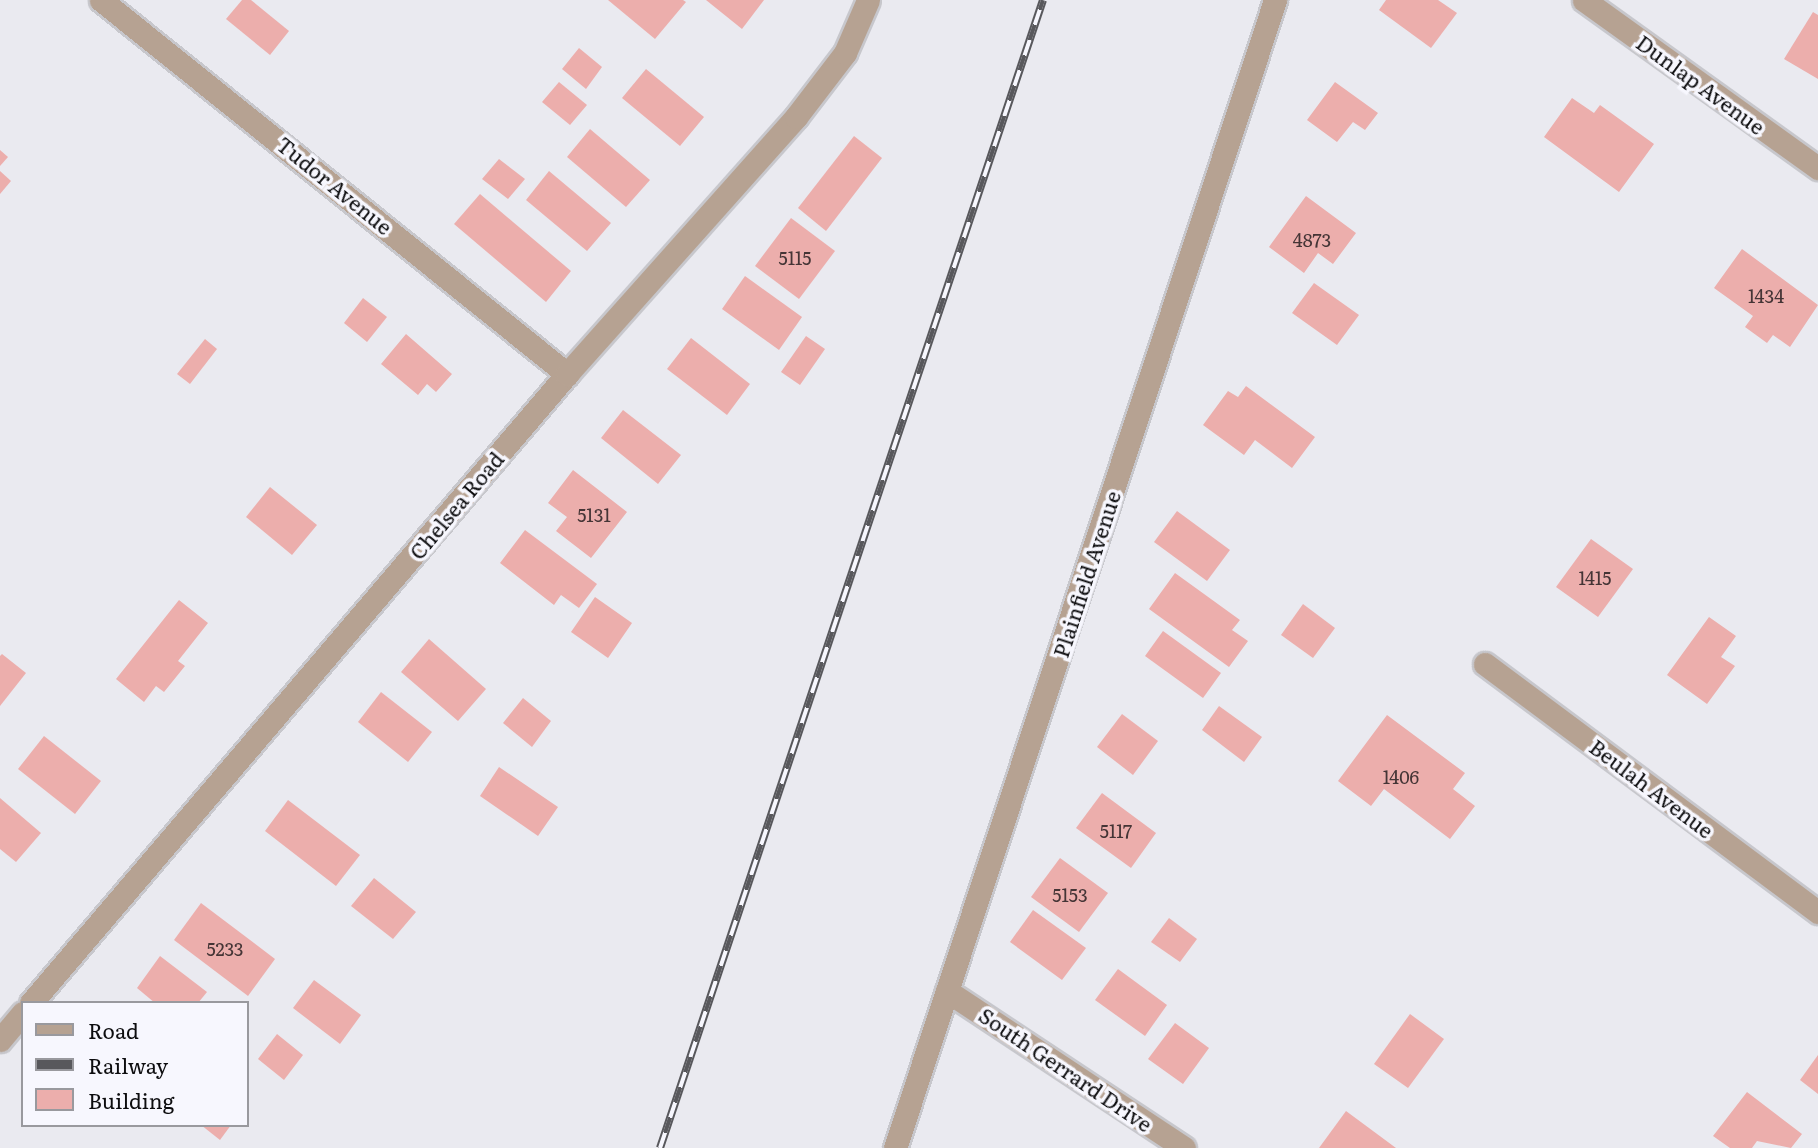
<!DOCTYPE html>
<style>
body{margin:0}
#map{position:relative;width:1818px;height:1148px;overflow:hidden;background:#eaeaf0;font-family:Literata,serif}
div>[style]{position:absolute}
[style*='--x']{left:calc(var(--x)*1px);top:calc(var(--y)*1px);width:calc(var(--w)*1px);rotate:calc(var(--a)*1deg)}
.building>*{inset:0;background:#ecaeac}
.roads{filter:drop-shadow(2px 0 #c7c7cc) drop-shadow(-2px 0 #c7c7cc) drop-shadow(0 2px #c7c7cc) drop-shadow(0 -2px #c7c7cc)}
.minor>*{height:23px;margin:-11.5px;padding:0 11.5px;transform-origin:11.5px;border-radius:11.5px;background:#b6a292}
.rail>*{height:8px;margin-top:-4px;transform-origin:0;background:repeating-linear-gradient(90deg,#f7f7fe 0 16px,#58585c 0 32px);box-sizing:border-box;border-block:2px solid #58585c}
span{translate:-50% -50%;white-space:nowrap;text-align:center;line-height:1.15;-webkit-text-stroke:7px #f7f7fe;paint-order:stroke}
.number-label{font-size:18px;color:#453536}
.number-label span{-webkit-text-stroke-width:0}
.street-label{font-size:21px;color:#0d0d0f}
.legend{position:absolute;left:21px;top:1001px;width:228px;height:126px;box-sizing:border-box;background:#f7f7fe;border:2px solid #99999e;margin:0;padding:9px 12px;list-style:none;font-size:21px;color:#0d0d0f}
.legend li{display:flex;align-items:center;gap:14px;height:35px}
.legend b{width:35px;border:2px solid #99999e}
</style>
<div id="map">
<div class="building">
<i style="clip-path:polygon(242px 0,251px 0,289px 31px,270px 55px,226px 19px)"></i>
<i style="clip-path:polygon(608px 0,683px 0,686px 2px,655px 39px)"></i>
<i style="clip-path:polygon(706px 0,764px 0,742px 29px)"></i>
<i style="clip-path:polygon(1386px 0,1438px 0,1457px 13px,1431px 48px,1379px 10px)"></i>
<i style="clip-path:polygon(1813px 12px,1818px 15px,1818px 79px,1784px 59px)"></i>
<i style="clip-path:polygon(579px 48px,602px 67px,586px 89px,562px 69px)"></i>
<i style="clip-path:polygon(646px 69px,704px 117px,680px 146px,622px 98px)"></i>
<i style="clip-path:polygon(559px 82px,587px 105px,570px 125px,542px 102px)"></i>
<i style="clip-path:polygon(1335px 82px,1378px 113px,1365px 130px,1353px 122px,1337px 142px,1307px 120px)"></i>
<i style="clip-path:polygon(1572px 98px,1594px 113px,1600px 105px,1654px 144px,1619px 192px,1544px 137px)"></i>
<i style="clip-path:polygon(590px 129px,650px 180px,626px 207px,567px 157px)"></i>
<i style="clip-path:polygon(854px 136px,882px 158px,826px 231px,798px 208px)"></i>
<i style="clip-path:polygon(0 150px,8px 157px,0 166px)"></i>
<i style="clip-path:polygon(499px 159px,525px 179px,508px 199px,482px 179px)"></i>
<i style="clip-path:polygon(0 171px,11px 181px,0 194px)"></i>
<i style="clip-path:polygon(549px 171px,611px 223px,587px 251px,526px 200px)"></i>
<i style="clip-path:polygon(480px 194px,571px 271px,546px 302px,454px 224px)"></i>
<i style="clip-path:polygon(1306px 196px,1356px 233px,1333px 264px,1318px 253px,1304px 273px,1269px 247px)"></i>
<i style="clip-path:polygon(791px 218px,835px 251px,799px 299px,755px 266px)"></i>
<i style="clip-path:polygon(1742px 249px,1818px 305px,1790px 347px,1773px 335px,1767px 343px,1745px 327px,1753px 316px,1714px 288px)"></i>
<i style="clip-path:polygon(745px 276px,802px 317px,779px 350px,722px 309px)"></i>
<i style="clip-path:polygon(1314px 283px,1359px 315px,1337px 345px,1292px 313px)"></i>
<i style="clip-path:polygon(363px 298px,387px 317px,367px 342px,344px 323px)"></i>
<i style="clip-path:polygon(406px 334px,452px 374px,436px 392px,427px 384px,418px 395px,381px 364px)"></i>
<i style="clip-path:polygon(806px 336px,825px 349px,800px 385px,781px 372px)"></i>
<i style="clip-path:polygon(691px 338px,750px 384px,727px 415px,667px 369px)"></i>
<i style="clip-path:polygon(205px 339px,217px 349px,190px 384px,177px 374px)"></i>
<i style="clip-path:polygon(1246px 386px,1315px 437px,1292px 468px,1255px 440px,1244px 455px,1203px 425px,1228px 391px,1238px 397px)"></i>
<i style="clip-path:polygon(623px 410px,681px 455px,658px 484px,601px 438px)"></i>
<i style="clip-path:polygon(573px 470px,627px 512px,591px 558px,556px 531px,567px 517px,548px 503px)"></i>
<i style="clip-path:polygon(270px 487px,317px 525px,292px 555px,246px 517px)"></i>
<i style="clip-path:polygon(1177px 511px,1230px 550px,1207px 581px,1154px 542px)"></i>
<i style="clip-path:polygon(525px 530px,597px 584px,579px 608px,561px 595px,554px 605px,500px 563px)"></i>
<i style="clip-path:polygon(1591px 539px,1633px 569px,1598px 617px,1556px 587px)"></i>
<i style="clip-path:polygon(1175px 573px,1240px 620px,1232px 630px,1248px 641px,1229px 667px,1149px 609px)"></i>
<i style="clip-path:polygon(595px 597px,632px 623px,608px 658px,571px 632px)"></i>
<i style="clip-path:polygon(179px 600px,208px 623px,178px 661px,185px 666px,164px 692px,156px 686px,144px 702px,116px 679px)"></i>
<i style="clip-path:polygon(1303px 604px,1335px 628px,1313px 658px,1281px 635px)"></i>
<i style="clip-path:polygon(1709px 617px,1736px 636px,1721px 657px,1735px 666px,1707px 704px,1667px 675px)"></i>
<i style="clip-path:polygon(1163px 631px,1221px 673px,1203px 698px,1145px 656px)"></i>
<i style="clip-path:polygon(429px 639px,486px 689px,458px 721px,401px 672px)"></i>
<i style="clip-path:polygon(2px 654px,26px 673px,0 706px,0 656px)"></i>
<i style="clip-path:polygon(381px 692px,432px 732px,408px 762px,358px 722px)"></i>
<i style="clip-path:polygon(523px 698px,551px 721px,532px 747px,503px 723px)"></i>
<i style="clip-path:polygon(1219px 706px,1262px 737px,1244px 762px,1202px 730px)"></i>
<i style="clip-path:polygon(1122px 714px,1158px 741px,1133px 775px,1097px 747px)"></i>
<i style="clip-path:polygon(1387px 715px,1465px 773px,1453px 789px,1475px 806px,1450px 839px,1384px 789px,1371px 806px,1338px 781px)"></i>
<i style="clip-path:polygon(44px 736px,101px 781px,75px 814px,18px 769px)"></i>
<i style="clip-path:polygon(499px 767px,558px 807px,538px 836px,480px 796px)"></i>
<i style="clip-path:polygon(1102px 793px,1156px 833px,1131px 868px,1076px 828px)"></i>
<i style="clip-path:polygon(0 798px,41px 833px,16px 862px,0 849px)"></i>
<i style="clip-path:polygon(288px 800px,360px 855px,336px 886px,265px 831px)"></i>
<i style="clip-path:polygon(1060px 858px,1108px 893px,1079px 932px,1031px 897px)"></i>
<i style="clip-path:polygon(374px 878px,416px 912px,393px 939px,351px 906px)"></i>
<i style="clip-path:polygon(201px 903px,275px 959px,248px 996px,174px 940px)"></i>
<i style="clip-path:polygon(1033px 910px,1086px 948px,1062px 980px,1010px 942px)"></i>
<i style="clip-path:polygon(1169px 918px,1197px 939px,1180px 962px,1151px 942px)"></i>
<i style="clip-path:polygon(160px 956px,207px 992px,198px 1003px,155px 1003px,137px 988px)"></i>
<i style="clip-path:polygon(1118px 969px,1167px 1005px,1145px 1036px,1095px 1000px)"></i>
<i style="clip-path:polygon(314px 980px,361px 1015px,340px 1044px,293px 1008px)"></i>
<i style="clip-path:polygon(1410px 1014px,1444px 1039px,1408px 1088px,1374px 1064px)"></i>
<i style="clip-path:polygon(1175px 1023px,1209px 1048px,1183px 1084px,1148px 1059px)"></i>
<i style="clip-path:polygon(277px 1034px,303px 1055px,284px 1080px,258px 1059px)"></i>
<i style="clip-path:polygon(1818px 1055px,1818px 1094px,1800px 1080px)"></i>
<i style="clip-path:polygon(1747px 1092px,1802px 1134px,1791px 1148px,1757px 1141px,1752px 1148px,1730px 1148px,1713px 1136px)"></i>
<i style="clip-path:polygon(1346px 1111px,1396px 1148px,1319px 1148px)"></i>
<i style="clip-path:polygon(201px 1125px,231px 1125px,220px 1140px)"></i>
</div>
<div class="roads">
<div class="minor">
<i style="--x:101;--y:0;--w:598;--a:38.75"></i>
<i style="--x:1584;--y:0;--w:288;--a:35.7"></i>
<i style="--x:1485;--y:664;--w:415;--a:36.7"></i>
<i style="--x:947;--y:991;--w:284;--a:33.5"></i>
<i style="--x:31;--y:1003;--w:826;--a:-49.56"></i>
<i style="--x:567;--y:374;--w:344;--a:-48.3"></i>
<i style="--x:796;--y:117;--w:81;--a:-52.6"></i>
<i style="--x:845;--y:53;--w:58;--a:-66.5"></i>
<i style="--x:0;--y:1040;--w:35;--a:-50"></i>
<i style="--x:895;--y:1148;--w:1209;--a:-71.68"></i>
</div>
</div>
<div class="rail">
<i style="--x:660;--y:1148;--w:1210;--a:-71.55"></i>
</div>
<div class="number-label">
<span style="left:1312px;top:240px">4873</span>
<span style="left:795px;top:258px">5115</span>
<span style="left:1766px;top:296px">1434</span>
<span style="left:594px;top:515px">5131</span>
<span style="left:1595px;top:578px">1415</span>
<span style="left:1401px;top:777px">1406</span>
<span style="left:1116px;top:831px">5117</span>
<span style="left:1070px;top:895px">5153</span>
<span style="left:225px;top:949px">5233</span>
</div>
<div class="street-label">
<span style="left:1701px;top:84px;rotate:36deg">Dunlap Avenue</span>
<span style="left:335px;top:185px;rotate:39deg">Tudor Avenue</span>
<span style="left:456px;top:505px;rotate:-50deg">Chelsea Road</span>
<span style="left:1086px;top:574px;rotate:-72deg">Plainfield Avenue</span>
<span style="left:1652px;top:788px;rotate:37deg">Beulah Avenue</span>
<span style="left:1066px;top:1069px;rotate:34deg">South Gerrard Drive</span>
</div>
<ul class="legend">
<li><b style="height:9px;background:#b6a292"></b>Road</li>
<li><b style="height:9px;background:#58585c"></b>Railway</li>
<li><b style="height:19px;background:#ecaeac"></b>Building</li>
</ul>
</div>
